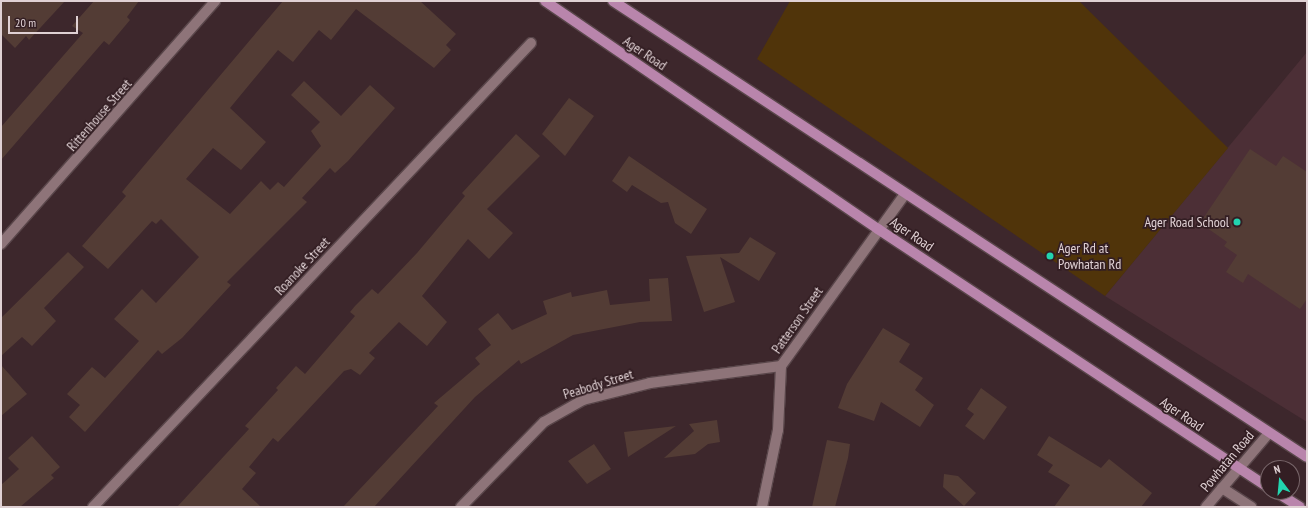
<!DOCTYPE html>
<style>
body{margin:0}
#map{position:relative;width:1308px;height:508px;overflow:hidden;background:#3d272c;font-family:"PT Sans Narrow",sans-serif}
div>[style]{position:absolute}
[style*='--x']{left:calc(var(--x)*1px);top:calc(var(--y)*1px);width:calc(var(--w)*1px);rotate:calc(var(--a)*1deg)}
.built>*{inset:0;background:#4c2f36}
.green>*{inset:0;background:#50340a}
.building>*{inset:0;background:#533c35}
.roads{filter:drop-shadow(1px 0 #59464a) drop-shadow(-1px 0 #59464a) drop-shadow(0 1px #59464a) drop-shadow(0 -1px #59464a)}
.minor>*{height:10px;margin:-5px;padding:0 5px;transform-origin:5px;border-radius:5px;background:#8e7479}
.major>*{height:10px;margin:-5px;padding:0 5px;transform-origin:5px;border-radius:5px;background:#b985ac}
.dots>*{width:11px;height:11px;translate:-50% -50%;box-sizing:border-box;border:2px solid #331e23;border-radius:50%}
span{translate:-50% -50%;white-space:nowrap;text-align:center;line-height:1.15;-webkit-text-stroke:3.5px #331e23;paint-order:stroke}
.street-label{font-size:14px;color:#e0d1d4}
.poi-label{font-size:14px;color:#e0d1d4}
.right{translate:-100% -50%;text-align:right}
.left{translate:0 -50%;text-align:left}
.frame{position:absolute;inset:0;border:2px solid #e0d1d4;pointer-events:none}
.north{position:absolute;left:1260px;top:460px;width:40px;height:40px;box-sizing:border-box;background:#331e23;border:1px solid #78666a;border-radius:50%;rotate:344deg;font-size:11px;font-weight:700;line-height:16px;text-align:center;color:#e0d1d4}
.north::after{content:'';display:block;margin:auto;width:14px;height:18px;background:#22d5af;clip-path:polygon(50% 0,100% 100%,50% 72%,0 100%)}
.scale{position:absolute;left:8px;top:16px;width:70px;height:18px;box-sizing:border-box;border:2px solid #e0d1d4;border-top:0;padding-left:5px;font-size:12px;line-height:14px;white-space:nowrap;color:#e0d1d4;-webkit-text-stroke:3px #331e23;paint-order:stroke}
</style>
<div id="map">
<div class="built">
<i style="clip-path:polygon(1307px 52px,1307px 422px,1105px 296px)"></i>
</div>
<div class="green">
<i style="clip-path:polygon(790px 1px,1079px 1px,1228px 148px,1105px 296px,757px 59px)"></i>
</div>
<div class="building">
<i style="clip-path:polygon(1px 1px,65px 1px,29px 40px,26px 36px,15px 48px,1px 34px)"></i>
<i style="clip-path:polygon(94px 1px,139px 1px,127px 17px,130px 20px,109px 45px,104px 41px,1px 160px,1px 127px,83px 33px,72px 26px)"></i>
<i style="clip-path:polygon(283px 1px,420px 1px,456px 34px,446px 45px,451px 50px,434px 68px,356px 9px,331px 40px,319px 30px,293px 62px,278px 50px,230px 108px,266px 142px,241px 170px,213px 148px,186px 179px,230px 214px,261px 181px,270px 190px,278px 182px,284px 187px,321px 146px,311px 131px,320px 122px,291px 95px,304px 81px,341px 116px,370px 85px,395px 108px,348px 161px,335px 173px,330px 168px,302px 198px,307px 202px,227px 282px,231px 285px,182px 338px,162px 354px,158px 350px,85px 432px,69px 417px,80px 405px,67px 394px,92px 367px,105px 378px,139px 341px,114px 319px,142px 289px,156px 303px,199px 257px,161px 219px,156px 224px,152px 221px,108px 269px,82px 246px,126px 196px,122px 192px,126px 187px)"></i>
<i style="clip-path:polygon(569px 98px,594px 116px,565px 156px,542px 134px)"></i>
<i style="clip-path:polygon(516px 134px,540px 156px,487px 209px,513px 233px,489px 259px,468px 239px,422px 296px,447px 322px,427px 346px,399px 322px,369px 353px,375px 358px,360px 375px,351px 369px,344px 371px,278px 442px,273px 438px,249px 467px,256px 473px,242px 489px,261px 507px,177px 507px,249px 429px,245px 426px,278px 390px,276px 388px,296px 366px,305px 374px,355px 316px,350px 312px,355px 306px,372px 289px,378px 294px,417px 253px,465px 196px,462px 193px)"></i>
<i style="clip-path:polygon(1250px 149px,1276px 166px,1283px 156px,1307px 172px,1307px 299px,1300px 309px,1248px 274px,1243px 283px,1226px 272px,1237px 255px,1224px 246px,1227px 242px,1200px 223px)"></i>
<i style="clip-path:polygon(629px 156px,707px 209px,691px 234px,675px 223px,668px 202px,661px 203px,632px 185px,627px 192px,612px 181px)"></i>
<i style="clip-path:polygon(750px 237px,776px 253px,759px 281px,720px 257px,735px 302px,704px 312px,686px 256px,739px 253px)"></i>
<i style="clip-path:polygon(68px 252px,84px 267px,44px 308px,56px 321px,32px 346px,22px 337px,1px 356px,1px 318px)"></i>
<i style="clip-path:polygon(668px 278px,672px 321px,640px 322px,573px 335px,521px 364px,519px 360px,475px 397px,374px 507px,343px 507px,438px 406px,434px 403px,480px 364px,475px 358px,491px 345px,478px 329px,498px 313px,512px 330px,547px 314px,543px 301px,571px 292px,572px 297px,607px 290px,610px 305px,650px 301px,649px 279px)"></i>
<i style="clip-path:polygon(883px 328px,910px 344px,899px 362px,923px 378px,915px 390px,934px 405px,920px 427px,881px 402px,874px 421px,838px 408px,847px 384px)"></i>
<i style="clip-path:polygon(1px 365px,27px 394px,1px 416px)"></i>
<i style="clip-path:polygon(981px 388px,1007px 407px,984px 440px,965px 426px,974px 414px,967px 409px)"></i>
<i style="clip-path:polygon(717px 420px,720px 442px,708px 444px,695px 454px,664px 458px,694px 431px,689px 424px)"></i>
<i style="clip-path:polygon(676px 426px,628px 457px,624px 432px)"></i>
<i style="clip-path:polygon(32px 436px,60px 467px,51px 475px,54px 478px,20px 507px,1px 507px,1px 485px,19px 469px,8px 458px)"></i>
<i style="clip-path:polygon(1049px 436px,1101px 468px,1109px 459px,1152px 493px,1141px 507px,1054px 507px,1070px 485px,1048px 472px,1053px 465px,1037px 455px)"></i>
<i style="clip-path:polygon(827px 440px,850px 444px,848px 458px,835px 507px,812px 507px)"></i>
<i style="clip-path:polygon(594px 444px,611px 469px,587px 484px,568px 461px)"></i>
<i style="clip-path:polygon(944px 474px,958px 476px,976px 493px,964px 506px,943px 487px)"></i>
</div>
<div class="roads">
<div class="minor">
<i style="--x:1;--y:244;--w:324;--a:-48.6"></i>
<i style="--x:1222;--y:488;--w:35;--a:33"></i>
<i style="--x:93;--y:507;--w:638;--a:-46.65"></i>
<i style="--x:461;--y:507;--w:119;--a:-45.7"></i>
<i style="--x:544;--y:422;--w:45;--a:-29.4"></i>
<i style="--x:583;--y:400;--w:69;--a:-14.2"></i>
<i style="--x:650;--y:383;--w:132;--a:-7.4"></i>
<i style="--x:762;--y:507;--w:79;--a:-78.3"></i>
<i style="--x:778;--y:430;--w:64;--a:-87.3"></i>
<i style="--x:781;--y:366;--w:212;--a:-54.2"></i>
<i style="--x:1206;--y:507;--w:97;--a:-49.6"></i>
</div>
<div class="major">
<i style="--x:545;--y:1;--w:404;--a:34.4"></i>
<i style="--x:878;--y:229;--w:468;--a:33.5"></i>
<i style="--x:613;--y:1;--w:830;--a:33.31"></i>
<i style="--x:1276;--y:492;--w:28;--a:32"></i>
</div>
</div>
<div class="dots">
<i style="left:1237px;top:222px;background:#22d5af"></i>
<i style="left:1050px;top:256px;background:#22d5af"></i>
</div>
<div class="street-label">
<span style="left:645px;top:53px;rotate:34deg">Ager Road</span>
<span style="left:99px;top:115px;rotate:-49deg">Rittenhouse Street</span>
<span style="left:912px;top:234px;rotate:34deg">Ager Road</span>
<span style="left:302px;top:266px;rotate:-47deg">Roanoke Street</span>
<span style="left:797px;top:320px;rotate:-55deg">Patterson Street</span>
<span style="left:598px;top:384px;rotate:-17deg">Peabody Street</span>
<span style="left:1182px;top:414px;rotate:34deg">Ager Road</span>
<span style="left:1227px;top:461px;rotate:-50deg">Powhatan Road</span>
</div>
<div class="poi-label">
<span class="right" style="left:1229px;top:222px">Ager Road School</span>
<span class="left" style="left:1058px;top:256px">Ager Rd at<br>Powhatan Rd</span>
</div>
<div class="frame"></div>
<div class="north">N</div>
<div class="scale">20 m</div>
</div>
